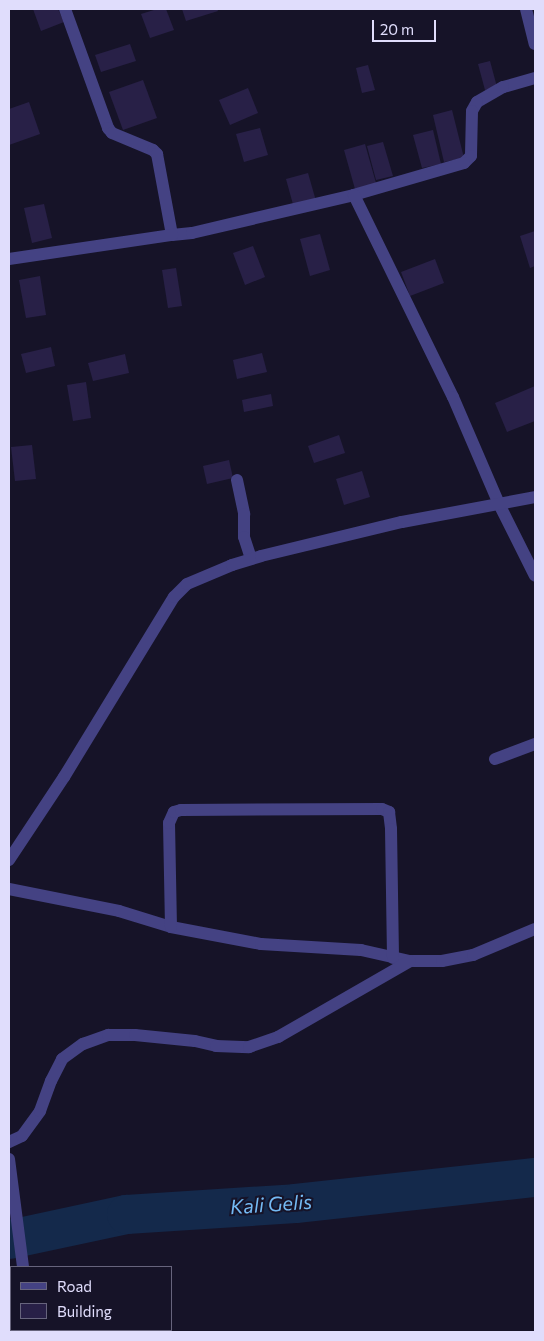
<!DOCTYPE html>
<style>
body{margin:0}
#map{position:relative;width:544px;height:1341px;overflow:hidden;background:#161328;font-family:Commissioner,sans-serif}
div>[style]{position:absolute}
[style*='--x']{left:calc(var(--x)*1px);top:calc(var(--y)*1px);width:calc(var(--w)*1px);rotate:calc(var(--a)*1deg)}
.river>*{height:39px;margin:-19.5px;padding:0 19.5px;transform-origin:19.5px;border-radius:19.5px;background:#14294b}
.building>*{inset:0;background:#282047}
.minor>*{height:12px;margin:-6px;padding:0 6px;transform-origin:6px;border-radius:6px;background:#444283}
span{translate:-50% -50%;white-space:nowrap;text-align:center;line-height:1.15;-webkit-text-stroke:4px #161328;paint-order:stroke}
.water-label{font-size:20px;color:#74b9f3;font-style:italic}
.frame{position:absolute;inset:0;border:10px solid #e0ddfc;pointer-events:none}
.legend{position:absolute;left:10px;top:1266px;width:162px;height:65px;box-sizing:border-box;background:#161328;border:1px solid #67647d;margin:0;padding:6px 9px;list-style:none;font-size:15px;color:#e0ddfc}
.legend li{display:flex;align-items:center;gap:10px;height:25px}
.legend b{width:25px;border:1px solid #67647d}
.scale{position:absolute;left:372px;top:20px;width:64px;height:22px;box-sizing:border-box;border:2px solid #e0ddfc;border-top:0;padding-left:6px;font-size:15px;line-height:18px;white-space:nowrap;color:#e0ddfc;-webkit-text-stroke:4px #161328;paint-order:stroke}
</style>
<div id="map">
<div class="river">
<i style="--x:9;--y:1239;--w:120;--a:-12.1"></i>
<i style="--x:126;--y:1214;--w:169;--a:-3.7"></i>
<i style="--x:295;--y:1203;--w:241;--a:-6.2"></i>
</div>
<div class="building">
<i style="clip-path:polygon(33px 9px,58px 9px,64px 22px,41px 31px)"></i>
<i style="clip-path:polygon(157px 9px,166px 9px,174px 30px,150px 38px,141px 14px)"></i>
<i style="clip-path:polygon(182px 9px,217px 9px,218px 11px,186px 21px)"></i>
<i style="clip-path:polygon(130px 44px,136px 61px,101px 72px,95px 55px)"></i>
<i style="clip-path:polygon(490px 61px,497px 87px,485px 90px,478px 64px)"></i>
<i style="clip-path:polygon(368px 65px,375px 90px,362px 93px,356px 68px)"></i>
<i style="clip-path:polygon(143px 80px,157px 118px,123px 130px,109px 92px)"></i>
<i style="clip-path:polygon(248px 88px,258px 113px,230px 125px,219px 100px)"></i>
<i style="clip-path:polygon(29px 102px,40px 134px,9px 145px,9px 109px)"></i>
<i style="clip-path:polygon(452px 110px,464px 158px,444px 162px,433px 115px)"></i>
<i style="clip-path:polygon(260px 128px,268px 155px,244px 162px,236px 134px)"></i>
<i style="clip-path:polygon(433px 130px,441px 164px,422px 168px,413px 135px)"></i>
<i style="clip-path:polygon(383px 142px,393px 176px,376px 180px,367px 146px)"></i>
<i style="clip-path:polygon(365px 144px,376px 183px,355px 189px,344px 150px)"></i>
<i style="clip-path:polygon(308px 173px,316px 201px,294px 208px,286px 179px)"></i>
<i style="clip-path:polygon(44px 204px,52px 238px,32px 243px,24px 208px)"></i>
<i style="clip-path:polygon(535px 231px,535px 266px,530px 268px,520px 236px)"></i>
<i style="clip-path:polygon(320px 234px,330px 270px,310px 276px,300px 239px)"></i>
<i style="clip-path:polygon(253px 246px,265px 277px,245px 285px,233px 253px)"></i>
<i style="clip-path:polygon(435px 259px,444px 283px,410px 296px,401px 272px)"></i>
<i style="clip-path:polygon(176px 268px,182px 306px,168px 308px,162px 270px)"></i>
<i style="clip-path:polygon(40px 276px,46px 315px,26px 318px,19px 280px)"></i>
<i style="clip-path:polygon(51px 347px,55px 366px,26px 373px,21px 354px)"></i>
<i style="clip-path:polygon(262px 353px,267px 372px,237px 379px,233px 360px)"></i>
<i style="clip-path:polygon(125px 354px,129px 373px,93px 381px,88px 363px)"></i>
<i style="clip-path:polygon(86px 382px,91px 418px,73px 421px,67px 385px)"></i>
<i style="clip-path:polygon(535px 386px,535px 421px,507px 432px,495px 403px)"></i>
<i style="clip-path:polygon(271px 394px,273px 406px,244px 412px,242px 400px)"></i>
<i style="clip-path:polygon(339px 435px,345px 453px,314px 463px,308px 446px)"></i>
<i style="clip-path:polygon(32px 445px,36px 479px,15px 481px,11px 447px)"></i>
<i style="clip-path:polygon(229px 460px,233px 478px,207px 484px,203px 466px)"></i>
<i style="clip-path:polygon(362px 471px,370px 497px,344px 505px,336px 479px)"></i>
</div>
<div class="minor">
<i style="--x:65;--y:9;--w:127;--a:70.1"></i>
<i style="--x:108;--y:128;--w:6;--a:51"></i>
<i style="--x:112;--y:133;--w:44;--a:22.5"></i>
<i style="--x:153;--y:150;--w:6;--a:45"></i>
<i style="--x:157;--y:154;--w:82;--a:79.5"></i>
<i style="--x:172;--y:235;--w:20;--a:-6"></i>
<i style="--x:192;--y:233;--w:166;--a:-13.2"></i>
<i style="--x:526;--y:9;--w:36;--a:76"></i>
<i style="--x:535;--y:78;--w:33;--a:164"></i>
<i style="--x:503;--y:87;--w:30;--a:150"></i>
<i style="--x:477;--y:102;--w:10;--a:119"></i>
<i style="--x:472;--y:111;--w:45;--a:91.3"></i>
<i style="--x:471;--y:156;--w:10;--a:135"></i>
<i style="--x:464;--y:163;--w:115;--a:163.8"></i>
<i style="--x:354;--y:195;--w:225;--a:63.9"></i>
<i style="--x:453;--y:397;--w:116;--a:66.7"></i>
<i style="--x:499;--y:504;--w:80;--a:63.4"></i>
<i style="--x:9;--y:259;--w:165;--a:-8.4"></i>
<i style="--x:237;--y:480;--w:35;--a:78"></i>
<i style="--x:244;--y:514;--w:23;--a:90"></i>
<i style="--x:244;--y:537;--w:23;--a:72"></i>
<i style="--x:495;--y:759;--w:43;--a:-20.6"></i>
<i style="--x:9;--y:860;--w:100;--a:-56.5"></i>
<i style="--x:64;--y:777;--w:211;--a:-58.6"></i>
<i style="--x:174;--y:597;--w:18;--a:-45"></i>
<i style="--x:187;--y:584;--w:49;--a:-22.9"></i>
<i style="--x:232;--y:565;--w:30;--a:-17"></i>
<i style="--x:261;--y:556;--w:145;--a:-13.6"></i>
<i style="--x:402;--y:522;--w:135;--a:-10.6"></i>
<i style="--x:9;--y:889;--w:112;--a:11.3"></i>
<i style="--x:119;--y:911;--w:54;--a:17.1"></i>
<i style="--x:171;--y:927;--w:92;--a:10.7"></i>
<i style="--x:261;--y:944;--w:100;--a:3.4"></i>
<i style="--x:361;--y:950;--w:50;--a:12.7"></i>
<i style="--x:410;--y:961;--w:32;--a:0"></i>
<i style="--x:442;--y:961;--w:32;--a:-11"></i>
<i style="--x:473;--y:955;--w:67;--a:-22.8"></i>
<i style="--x:171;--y:927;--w:104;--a:-91.1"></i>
<i style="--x:169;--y:823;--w:12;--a:-66"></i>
<i style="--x:174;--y:812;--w:7;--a:-16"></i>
<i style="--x:181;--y:810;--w:201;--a:-0.3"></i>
<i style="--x:382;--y:809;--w:8;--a:23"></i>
<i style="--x:389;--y:812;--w:17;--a:83"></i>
<i style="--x:391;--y:829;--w:129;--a:89.1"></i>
<i style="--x:9;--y:1142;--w:14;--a:-25"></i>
<i style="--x:22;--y:1136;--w:31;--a:-54"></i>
<i style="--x:40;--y:1111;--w:32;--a:-70"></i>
<i style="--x:51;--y:1081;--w:25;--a:-63"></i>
<i style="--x:62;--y:1059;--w:26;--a:-36"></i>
<i style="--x:83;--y:1044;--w:27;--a:-20"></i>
<i style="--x:108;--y:1035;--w:27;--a:0"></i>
<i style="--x:135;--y:1035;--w:60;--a:5.7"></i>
<i style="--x:195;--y:1041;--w:22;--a:13"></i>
<i style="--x:216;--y:1046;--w:33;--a:2"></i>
<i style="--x:249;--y:1047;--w:31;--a:-19"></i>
<i style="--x:278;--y:1037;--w:152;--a:-29.9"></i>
<i style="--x:9;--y:1159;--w:109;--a:82.6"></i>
<i style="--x:31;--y:1330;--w:2;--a:90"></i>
</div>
<div class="water-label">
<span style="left:271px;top:1204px;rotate:-4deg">Kali Gelis</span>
</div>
<div class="frame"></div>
<ul class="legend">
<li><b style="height:6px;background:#444283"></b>Road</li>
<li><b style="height:14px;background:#282047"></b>Building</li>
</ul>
<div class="scale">20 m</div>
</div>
